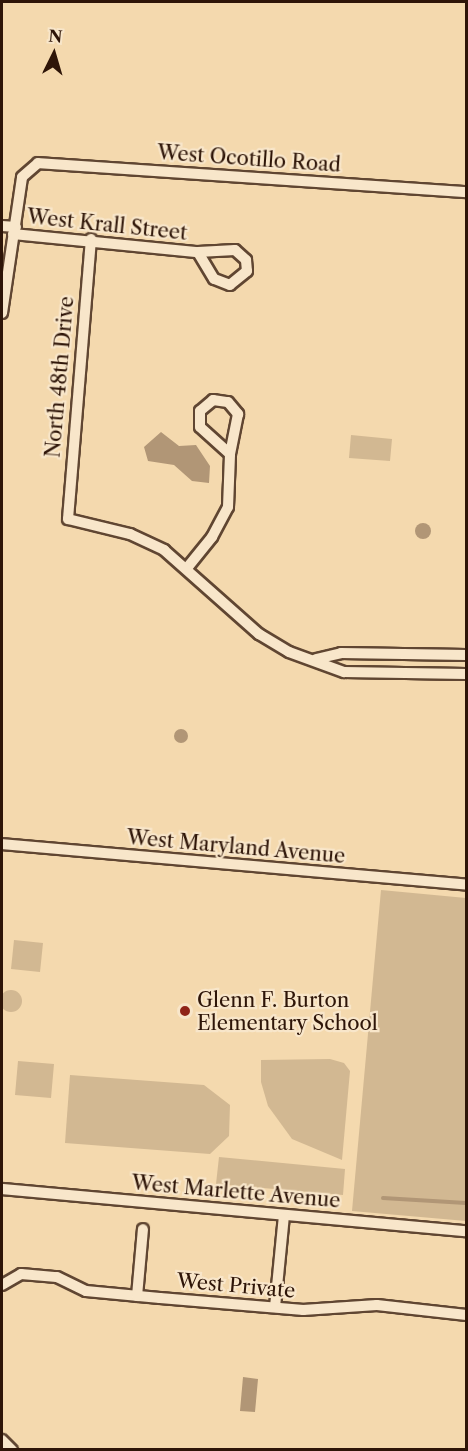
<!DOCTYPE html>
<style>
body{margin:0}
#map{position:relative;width:468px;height:1451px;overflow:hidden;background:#f4d9ae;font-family:"Libre Caslon Text",serif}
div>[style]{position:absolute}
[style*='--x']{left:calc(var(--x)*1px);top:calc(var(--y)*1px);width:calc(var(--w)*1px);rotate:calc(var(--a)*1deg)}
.green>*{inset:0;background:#d2b892}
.round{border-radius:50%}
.water>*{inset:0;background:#b19676}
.stream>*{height:4px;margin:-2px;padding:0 2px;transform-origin:2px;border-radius:2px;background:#b19676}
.roads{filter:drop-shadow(2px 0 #604632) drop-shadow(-2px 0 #604632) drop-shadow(0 2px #604632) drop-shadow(0 -2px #604632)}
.minor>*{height:10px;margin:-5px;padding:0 5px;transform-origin:5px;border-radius:5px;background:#f8e6ca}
.dots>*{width:16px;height:16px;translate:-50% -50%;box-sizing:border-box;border:3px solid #f8e6ca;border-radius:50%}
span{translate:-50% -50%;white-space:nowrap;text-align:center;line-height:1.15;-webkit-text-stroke:4.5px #f8e6ca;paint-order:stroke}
.street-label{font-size:20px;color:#2e1508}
.poi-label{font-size:20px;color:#2e1508}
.left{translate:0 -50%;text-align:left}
.frame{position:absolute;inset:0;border:3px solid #2e1508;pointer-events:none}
.north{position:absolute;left:24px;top:24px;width:60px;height:60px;-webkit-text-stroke:4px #f8e6ca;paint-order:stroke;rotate:5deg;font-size:16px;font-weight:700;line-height:24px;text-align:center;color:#2e1508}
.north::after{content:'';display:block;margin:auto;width:21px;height:27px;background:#2e1508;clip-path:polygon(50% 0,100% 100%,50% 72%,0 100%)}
</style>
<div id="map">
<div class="green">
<i style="clip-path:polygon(351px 435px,392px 439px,390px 461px,349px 458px)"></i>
<i style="clip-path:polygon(381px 890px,466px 898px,466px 1221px,352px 1211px)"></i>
<i style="clip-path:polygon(14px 940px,43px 943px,40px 972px,11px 969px)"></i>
<i class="round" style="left:0;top:990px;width:22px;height:22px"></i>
<i style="clip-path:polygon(330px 1059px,344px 1063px,350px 1071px,342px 1160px,292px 1139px,268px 1106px,261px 1082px,261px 1060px)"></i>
<i style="clip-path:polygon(18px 1061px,54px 1064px,51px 1098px,15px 1095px)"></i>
<i style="clip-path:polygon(70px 1075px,204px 1085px,230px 1105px,229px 1136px,210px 1154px,65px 1143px)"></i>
<i style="clip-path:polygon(219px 1157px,345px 1169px,343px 1195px,216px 1184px)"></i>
</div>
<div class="water">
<i style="clip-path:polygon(161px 432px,179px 446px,196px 445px,210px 466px,209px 483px,192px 481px,174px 465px,148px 461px,144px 447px)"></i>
<i class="round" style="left:415px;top:523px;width:16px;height:16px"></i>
<i class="round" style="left:174px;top:729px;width:14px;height:14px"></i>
<i style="clip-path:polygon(243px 1377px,258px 1379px,255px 1412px,240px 1411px)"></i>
</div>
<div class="stream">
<i style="--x:383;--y:1198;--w:83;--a:3.4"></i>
</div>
<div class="roads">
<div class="minor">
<i style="--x:2;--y:226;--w:14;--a:4"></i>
<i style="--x:13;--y:234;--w:186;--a:5.6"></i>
<i style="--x:91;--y:239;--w:281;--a:94.7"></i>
<i style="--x:68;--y:519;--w:64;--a:13.6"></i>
<i style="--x:130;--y:534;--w:38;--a:25"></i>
<i style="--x:164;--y:550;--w:127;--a:41.5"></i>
<i style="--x:259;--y:634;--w:35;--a:31"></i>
<i style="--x:289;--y:652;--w:59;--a:20"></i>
<i style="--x:344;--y:672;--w:122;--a:0.9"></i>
<i style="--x:235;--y:250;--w:15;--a:42"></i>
<i style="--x:246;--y:260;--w:11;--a:85"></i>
<i style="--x:247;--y:271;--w:22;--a:141"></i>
<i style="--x:230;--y:285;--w:17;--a:-159"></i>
<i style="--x:214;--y:279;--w:31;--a:-121"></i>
<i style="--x:198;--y:252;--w:37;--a:-3"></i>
<i style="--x:2;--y:313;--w:137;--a:-81.6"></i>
<i style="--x:22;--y:177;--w:21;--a:-41"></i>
<i style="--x:38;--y:163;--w:429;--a:3.9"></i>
<i style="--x:213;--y:400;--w:15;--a:8"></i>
<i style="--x:228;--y:402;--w:16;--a:50"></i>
<i style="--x:238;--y:414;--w:41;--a:101.3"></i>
<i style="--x:230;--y:454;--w:40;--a:-138"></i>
<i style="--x:200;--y:427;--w:16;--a:-90"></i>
<i style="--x:200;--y:411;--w:17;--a:-40"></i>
<i style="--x:187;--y:568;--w:40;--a:-51"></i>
<i style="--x:212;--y:537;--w:34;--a:-62"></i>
<i style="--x:228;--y:507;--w:53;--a:-87.8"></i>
<i style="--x:316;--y:659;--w:26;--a:-13"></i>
<i style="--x:341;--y:653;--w:125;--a:0.9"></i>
<i style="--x:2;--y:844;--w:466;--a:5"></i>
<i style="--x:2;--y:1189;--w:466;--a:5.2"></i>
<i style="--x:2;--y:1285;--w:22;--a:-30"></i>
<i style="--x:21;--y:1274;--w:36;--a:5"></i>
<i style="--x:57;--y:1277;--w:32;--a:26"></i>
<i style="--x:86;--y:1291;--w:74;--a:5.4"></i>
<i style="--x:160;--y:1298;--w:144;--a:4.8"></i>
<i style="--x:303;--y:1310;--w:74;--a:-3.9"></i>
<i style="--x:377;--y:1305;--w:90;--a:6.4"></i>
<i style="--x:137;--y:1296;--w:67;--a:-84.9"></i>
<i style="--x:275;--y:1307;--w:92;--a:-84.4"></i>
<i style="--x:2;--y:1440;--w:14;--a:45"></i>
</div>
</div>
<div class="dots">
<i style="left:185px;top:1011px;background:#8f2418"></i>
</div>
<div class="street-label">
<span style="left:249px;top:159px;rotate:4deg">West Ocotillo Road</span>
<span style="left:107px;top:225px;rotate:6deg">West Krall Street</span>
<span style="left:60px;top:377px;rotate:-85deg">North 48th Drive</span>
<span style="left:236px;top:847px;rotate:5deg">West Maryland Avenue</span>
<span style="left:236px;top:1192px;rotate:5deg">West Marlette Avenue</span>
<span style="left:236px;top:1286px;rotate:5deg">West Private</span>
</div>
<div class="poi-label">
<span class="left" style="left:197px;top:1012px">Glenn F. Burton<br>Elementary School</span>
</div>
<div class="frame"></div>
<div class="north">N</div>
</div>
